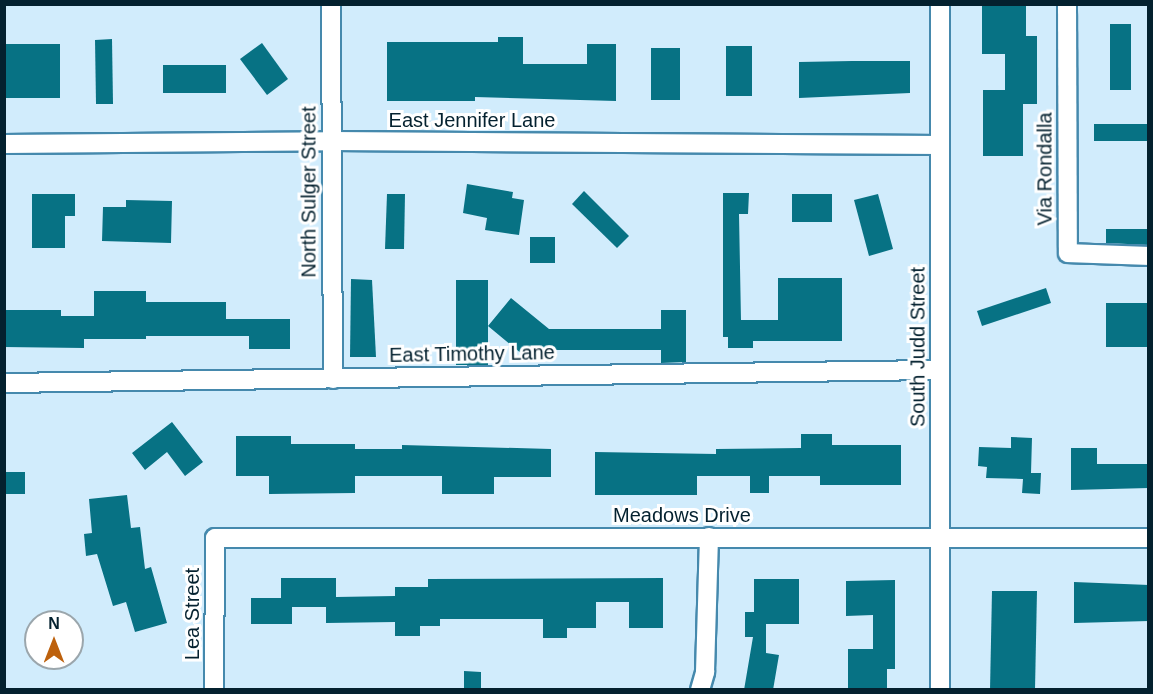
<!DOCTYPE html>
<style>
body{margin:0}
#map{position:relative;width:1153px;height:694px;overflow:hidden;background:#d1ecfc;font-family:Arial,sans-serif}
div>[style]{position:absolute}
[style*='--x']{left:calc(var(--x)*1px);top:calc(var(--y)*1px);width:calc(var(--w)*1px);rotate:calc(var(--a)*1deg)}
.building>*{inset:0;background:#077284}
.roads{filter:drop-shadow(2px 0 #4589ad) drop-shadow(-2px 0 #4589ad) drop-shadow(0 2px #4589ad) drop-shadow(0 -2px #4589ad)}
.street>*{height:18px;margin:-9px;padding:0 9px;transform-origin:9px;border-radius:9px;background:#fff}
span{translate:-50% -50%;white-space:nowrap;text-align:center;line-height:1.15;-webkit-text-stroke:6px #fff;paint-order:stroke}
.street-label{font-size:20px;color:#04212f}
.frame{position:absolute;inset:0;border:6px solid #04212f;pointer-events:none}
.north{position:absolute;left:24px;top:610px;width:60px;height:60px;box-sizing:border-box;background:#fff;border:2px solid #9ba6ac;border-radius:50%;rotate:0deg;font-size:16px;font-weight:700;line-height:24px;text-align:center;color:#04212f}
.north::after{content:'';display:block;margin:auto;width:21px;height:27px;background:#bd610d;clip-path:polygon(50% 0,100% 100%,50% 72%,0 100%)}
</style>
<div id="map">
<div class="building">
<i style="clip-path:polygon(982px 4px,1026px 4px,1026px 36px,1037px 36px,1037px 104px,1023px 104px,1023px 156px,983px 156px,983px 90px,1005px 90px,1005px 54px,982px 54px)"></i>
<i style="clip-path:polygon(1110px 24px,1131px 24px,1131px 90px,1110px 90px)"></i>
<i style="clip-path:polygon(498px 37px,523px 37px,523px 64px,587px 64px,587px 44px,616px 44px,616px 101px,475px 97px,475px 101px,387px 101px,387px 42px,498px 42px)"></i>
<i style="clip-path:polygon(112px 39px,113px 104px,96px 104px,95px 40px)"></i>
<i style="clip-path:polygon(262px 43px,288px 79px,267px 95px,240px 59px)"></i>
<i style="clip-path:polygon(4px 44px,60px 44px,60px 98px,4px 98px)"></i>
<i style="clip-path:polygon(726px 46px,752px 46px,752px 96px,726px 96px)"></i>
<i style="clip-path:polygon(651px 48px,680px 48px,680px 100px,651px 100px)"></i>
<i style="clip-path:polygon(852px 61px,910px 61px,910px 93px,799px 98px,799px 62px)"></i>
<i style="clip-path:polygon(163px 65px,226px 65px,226px 93px,163px 93px)"></i>
<i style="clip-path:polygon(1094px 124px,1149px 124px,1149px 141px,1094px 141px)"></i>
<i style="clip-path:polygon(467px 184px,513px 192px,512px 198px,524px 200px,519px 235px,485px 230px,487px 218px,463px 213px)"></i>
<i style="clip-path:polygon(584px 191px,629px 236px,617px 248px,572px 204px)"></i>
<i style="clip-path:polygon(723px 193px,749px 193px,748px 214px,739px 214px,741px 320px,778px 320px,778px 278px,842px 278px,842px 341px,753px 341px,753px 348px,728px 348px,728px 337px,723px 337px)"></i>
<i style="clip-path:polygon(32px 194px,75px 194px,75px 216px,65px 216px,65px 248px,32px 248px)"></i>
<i style="clip-path:polygon(387px 194px,405px 194px,404px 249px,385px 249px)"></i>
<i style="clip-path:polygon(792px 194px,832px 194px,832px 222px,792px 222px)"></i>
<i style="clip-path:polygon(878px 194px,893px 249px,869px 256px,854px 200px)"></i>
<i style="clip-path:polygon(126px 200px,172px 201px,171px 243px,102px 241px,103px 207px,126px 207px)"></i>
<i style="clip-path:polygon(1106px 229px,1149px 229px,1149px 245px,1106px 243px)"></i>
<i style="clip-path:polygon(530px 237px,555px 237px,555px 263px,530px 263px)"></i>
<i style="clip-path:polygon(351px 279px,372px 280px,376px 357px,350px 357px)"></i>
<i style="clip-path:polygon(456px 280px,488px 280px,488px 365px,456px 365px)"></i>
<i style="clip-path:polygon(1046px 288px,1051px 303px,982px 326px,977px 311px)"></i>
<i style="clip-path:polygon(94px 291px,146px 291px,146px 302px,226px 302px,226px 319px,290px 319px,290px 349px,249px 349px,249px 336px,146px 336px,146px 339px,84px 339px,84px 348px,4px 347px,4px 310px,61px 310px,61px 316px,94px 316px)"></i>
<i style="clip-path:polygon(511px 298px,549px 329px,661px 329px,661px 310px,686px 310px,686px 362px,661px 363px,661px 350px,543px 350px,538px 346px,528px 359px,488px 326px)"></i>
<i style="clip-path:polygon(1106px 303px,1149px 303px,1149px 347px,1106px 347px)"></i>
<i style="clip-path:polygon(172px 422px,203px 462px,185px 476px,167px 452px,145px 470px,132px 453px)"></i>
<i style="clip-path:polygon(801px 434px,832px 434px,832px 445px,901px 445px,901px 485px,820px 485px,820px 476px,769px 476px,769px 493px,750px 493px,750px 476px,697px 476px,697px 495px,595px 495px,595px 452px,716px 454px,716px 449px,801px 448px)"></i>
<i style="clip-path:polygon(236px 436px,291px 436px,291px 444px,355px 444px,355px 449px,402px 449px,402px 445px,551px 449px,551px 477px,494px 477px,494px 494px,442px 494px,442px 476px,355px 476px,355px 493px,269px 494px,269px 476px,236px 476px)"></i>
<i style="clip-path:polygon(1011px 437px,1032px 438px,1031px 473px,1041px 473px,1040px 494px,1022px 493px,1023px 479px,986px 478px,987px 467px,978px 466px,979px 447px,1011px 448px)"></i>
<i style="clip-path:polygon(1071px 448px,1097px 448px,1097px 464px,1149px 464px,1149px 488px,1071px 490px)"></i>
<i style="clip-path:polygon(4px 472px,25px 472px,25px 494px,4px 494px)"></i>
<i style="clip-path:polygon(127px 495px,131px 528px,140px 527px,145px 569px,151px 567px,167px 623px,135px 632px,126px 602px,113px 606px,97px 554px,86px 556px,84px 534px,92px 533px,89px 499px)"></i>
<i style="clip-path:polygon(281px 578px,336px 578px,336px 597px,395px 596px,395px 587px,428px 587px,428px 579px,663px 578px,663px 628px,629px 628px,629px 602px,596px 602px,596px 628px,567px 628px,567px 638px,543px 638px,543px 619px,440px 619px,440px 626px,420px 626px,420px 636px,395px 636px,395px 622px,326px 623px,326px 607px,292px 607px,292px 624px,251px 624px,251px 598px,281px 598px)"></i>
<i style="clip-path:polygon(754px 579px,799px 579px,799px 624px,766px 624px,766px 653px,779px 655px,773px 690px,744px 690px,753px 637px,745px 637px,745px 612px,754px 612px)"></i>
<i style="clip-path:polygon(895px 580px,895px 669px,887px 669px,887px 690px,848px 690px,848px 649px,873px 649px,873px 615px,846px 616px,846px 581px)"></i>
<i style="clip-path:polygon(1074px 582px,1149px 585px,1149px 621px,1074px 623px)"></i>
<i style="clip-path:polygon(992px 591px,1037px 591px,1035px 689px,990px 690px)"></i>
<i style="clip-path:polygon(464px 671px,481px 672px,481px 690px,464px 690px)"></i>
</div>
<div class="roads">
<div class="street">
<i style="--x:331;--y:4;--w:375;--a:89.7"></i>
<i style="--x:1067;--y:4;--w:249;--a:89.8"></i>
<i style="--x:1068;--y:253;--w:80;--a:2.1"></i>
<i style="--x:4;--y:144;--w:328;--a:-0.5"></i>
<i style="--x:332;--y:141;--w:608;--a:0.38"></i>
<i style="--x:4;--y:383;--w:936;--a:-0.8"></i>
<i style="--x:214;--y:690;--w:152;--a:-89.6"></i>
<i style="--x:215;--y:538;--w:933;--a:0"></i>
<i style="--x:700;--y:690;--w:19;--a:-74"></i>
<i style="--x:705;--y:672;--w:135;--a:-88.3"></i>
<i style="--x:940;--y:690;--w:686;--a:-90"></i>
</div>
</div>
<div class="street-label">
<span style="left:472px;top:120px">East Jennifer Lane</span>
<span style="left:1045px;top:169px;rotate:-90deg">Via Rondalla</span>
<span style="left:309px;top:192px;rotate:-90deg">North Sulger Street</span>
<span style="left:918px;top:347px;rotate:-90deg">South Judd Street</span>
<span style="left:472px;top:354px;rotate:-1deg">East Timothy Lane</span>
<span style="left:682px;top:515px">Meadows Drive</span>
<span style="left:192px;top:614px;rotate:-90deg">Lea Street</span>
</div>
<div class="frame"></div>
<div class="north">N</div>
</div>
